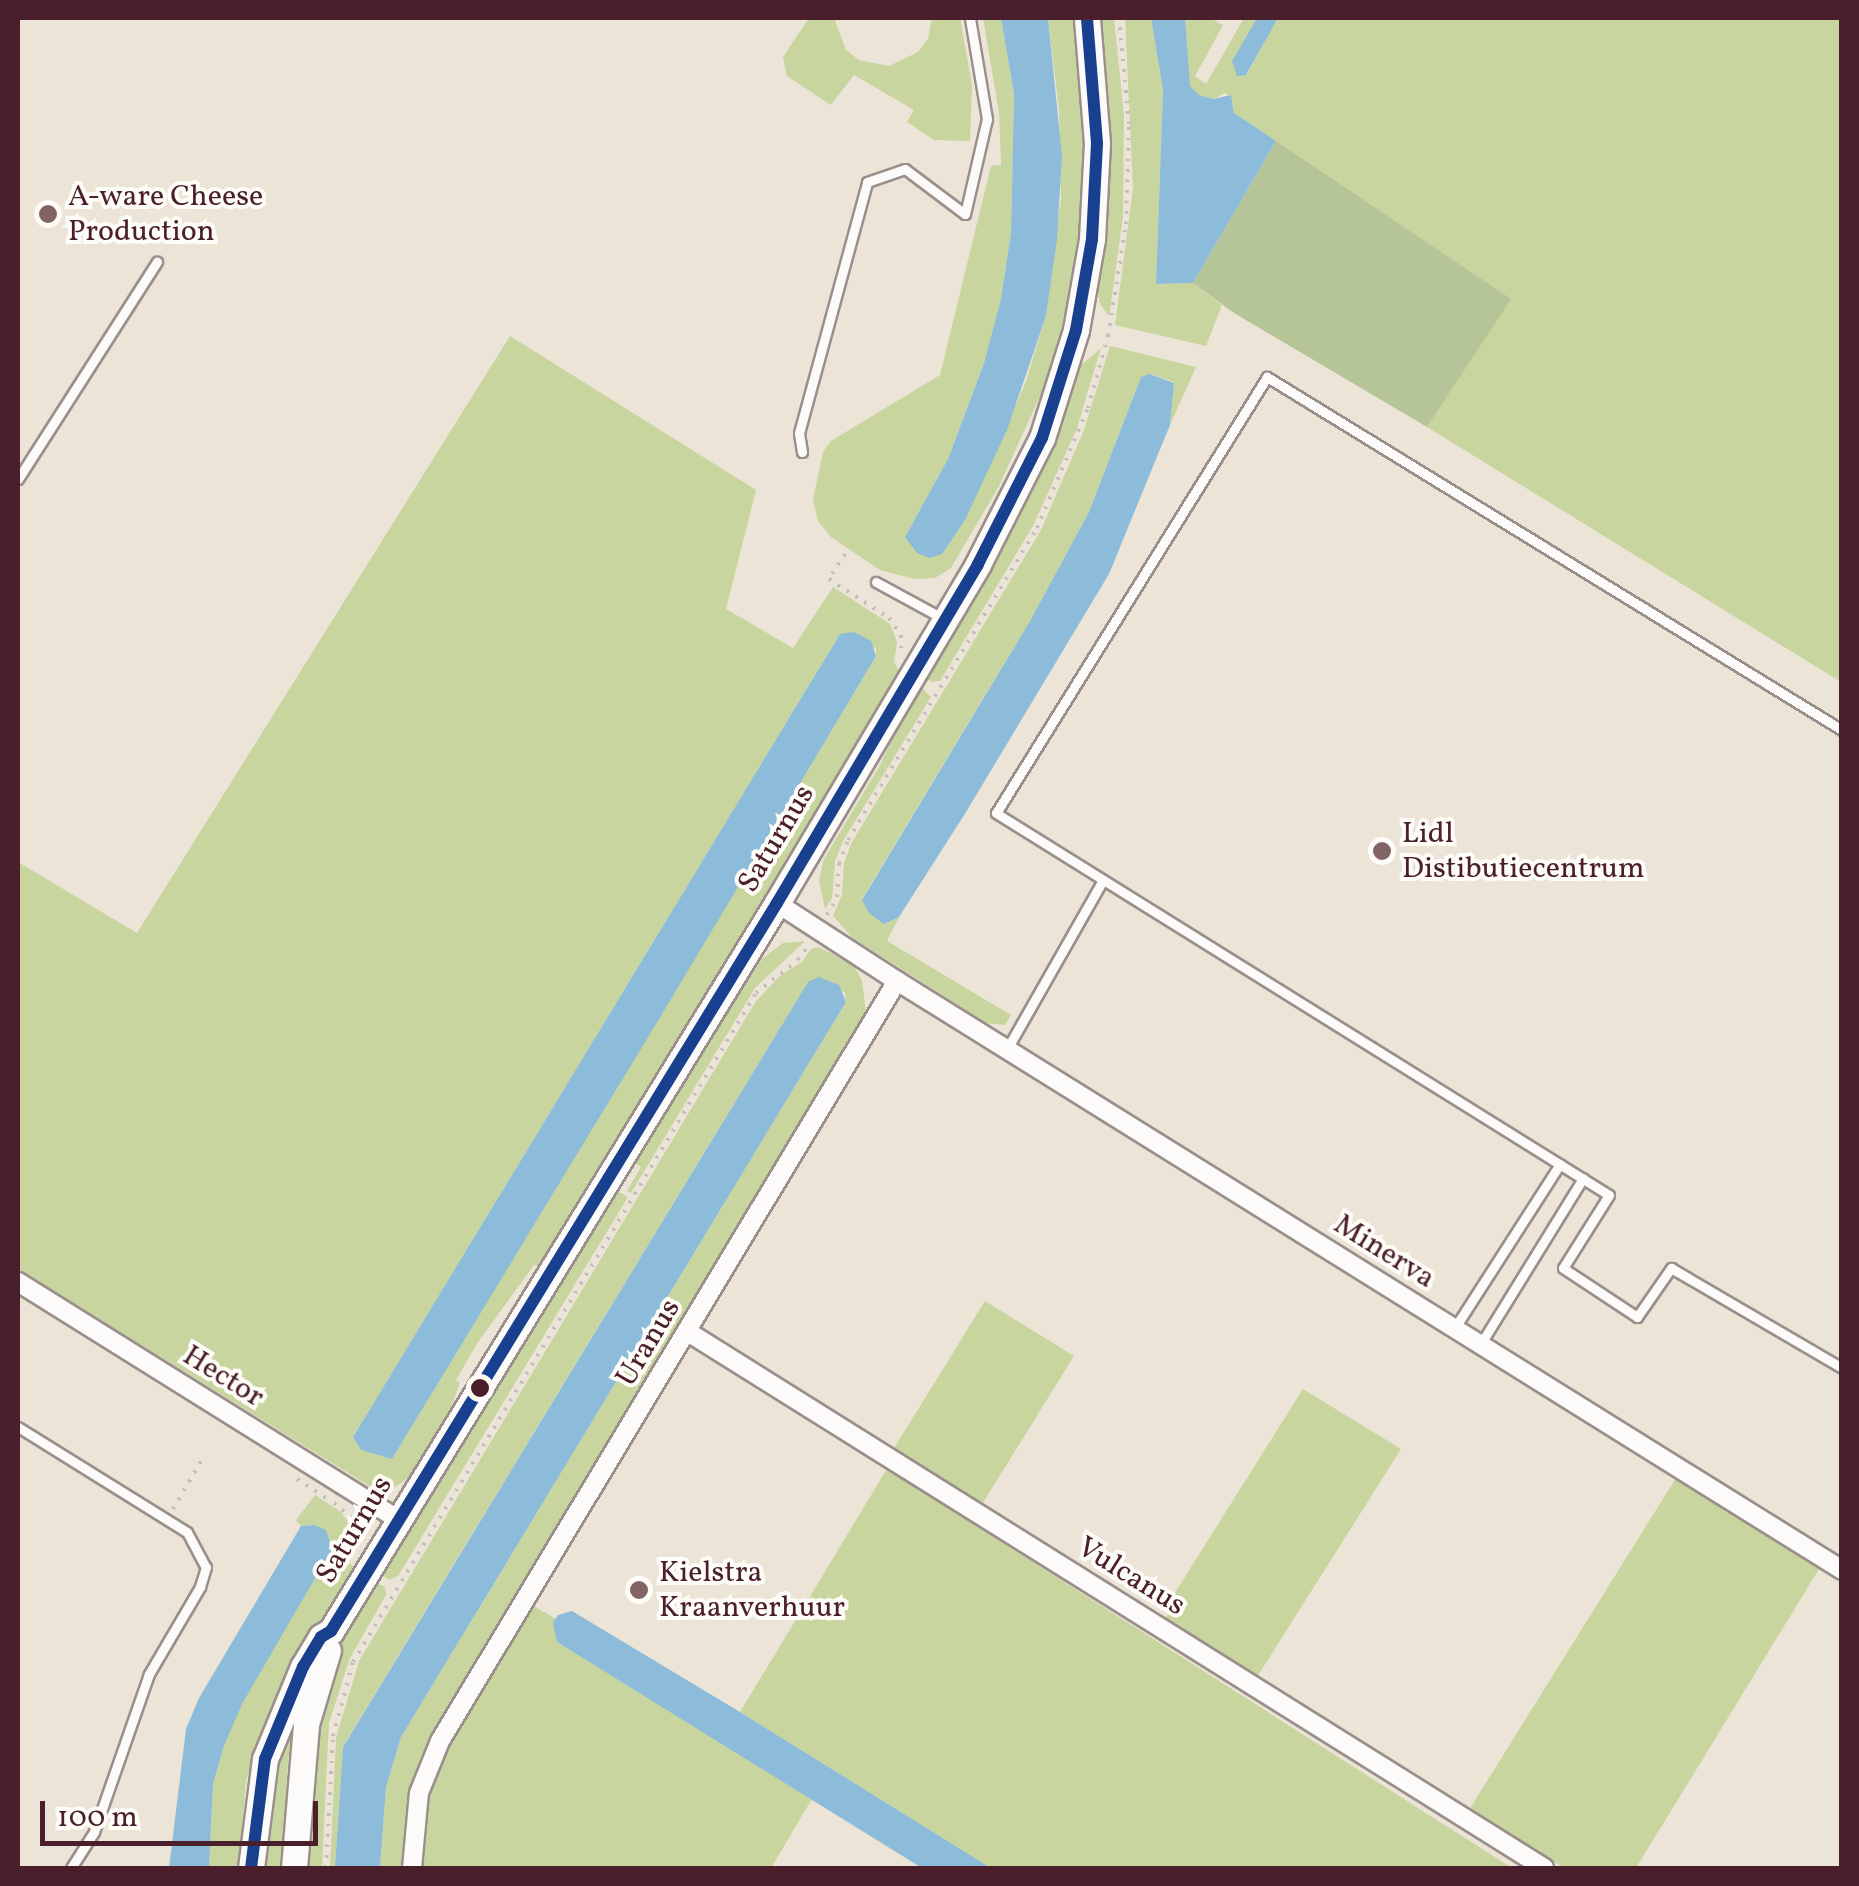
<!DOCTYPE html>
<style>
body{margin:0}
#map{position:relative;width:1859px;height:1886px;overflow:hidden;background:#ebe4d7;font-family:Vollkorn,serif}
div>[style]{position:absolute}
[style*='--x']{left:calc(var(--x)*1px);top:calc(var(--y)*1px);width:calc(var(--w)*1px);rotate:calc(var(--a)*1deg)}
.green>*{inset:0;background:#c8d59e}
.forest>*{inset:0;background:#b5c597}
.water>*{inset:0;background:#8cbcda}
.path>*{height:4px;margin-top:-2px;transform-origin:0;background:repeating-linear-gradient(90deg,#c3bdbc 0 2.5px,transparent 0 10.5px)}
.roads{filter:drop-shadow(2px 0 #9a8f8b) drop-shadow(-2px 0 #9a8f8b) drop-shadow(0 2px #9a8f8b) drop-shadow(0 -2px #9a8f8b)}
.service>*{height:9px;margin:-4.5px;padding:0 4.5px;transform-origin:4.5px;border-radius:4.5px;background:#fcfbf9}
.minor>*{height:18px;margin:-9px;padding:0 9px;transform-origin:9px;border-radius:9px;background:#fcfbf9}
.secondary>*{height:25px;margin:-12.5px;padding:0 12.5px;transform-origin:12.5px;border-radius:12.5px;background:#fcfbf9}
.bus-1>*{height:12px;margin:-6px;padding:0 6px;transform-origin:6px;border-radius:6px;background:#19408f}
.dots>*{width:28px;height:28px;translate:-50% -50%;box-sizing:border-box;border:5px solid #fdfcf7;border-radius:50%}
span{translate:-50% -50%;white-space:nowrap;text-align:center;line-height:1.15;-webkit-text-stroke:8px #fdfcf7;paint-order:stroke}
.poi-label{font-size:30px;color:#4a1f2b}
.left{translate:0 -50%;text-align:left}
.street-label{font-size:30px;color:#4a1f2b}
.frame{position:absolute;inset:0;border:20px solid #4a1f2b;pointer-events:none}
.scale{position:absolute;left:40px;top:1801px;width:278px;height:45px;box-sizing:border-box;border:5px solid #4a1f2b;border-top:0;padding-left:12px;font-size:30px;line-height:35px;white-space:nowrap;color:#4a1f2b;-webkit-text-stroke:8px #fdfcf7;paint-order:stroke}
</style>
<div id="map">
<div class="green">
<i style="clip-path:polygon(809px 18px,834px 18px,846px 50px,859px 60px,889px 66px,918px 52px,928px 39px,932px 18px,960px 18px,972px 85px,970px 141px,934px 140px,907px 122px,914px 110px,854px 75px,831px 105px,787px 76px,783px 57px)"></i>
<i style="clip-path:polygon(983px 18px,1001px 18px,1014px 94px,1011px 233px,1001px 300px,984px 363px,948px 459px,905px 537px,942px 553px,965px 520px,1025px 384px,1046px 316px,1061px 198px,1059px 109px,1048px 18px,1075px 18px,1086px 113px,1082px 230px,1061px 350px,999px 486px,951px 568px,935px 578px,914px 579px,880px 570px,831px 537px,818px 521px,813px 499px,823px 452px,831px 441px,940px 375px,991px 166px,1001px 165px,999px 112px)"></i>
<i style="clip-path:polygon(1099px 18px,1114px 18px,1124px 116px,1123px 217px,1109px 316px,1100px 304px,1096px 282px)"></i>
<i style="clip-path:polygon(1125px 18px,1151px 18px,1163px 90px,1156px 284px,1193px 283px,1222px 305px,1206px 346px,1115px 325px,1133px 188px)"></i>
<i style="clip-path:polygon(1185px 18px,1210px 18px,1223px 25px,1195px 76px,1206px 84px,1244px 18px,1257px 18px,1232px 61px,1247px 74px,1278px 18px,1841px 18px,1841px 682px,1427px 427px,1510px 299px,1234px 113px,1232px 98px,1225px 93px,1213px 99px,1198px 95px,1189px 86px)"></i>
<i style="clip-path:polygon(evenodd,510px 336px,756px 490px,726px 609px,793px 648px,833px 587px,890px 624px,897px 642px,894px 662px,900px 673px,539px 1267px,534px 1265px,478px 1342px,456px 1380px,460px 1383px,444px 1426px,412px 1475px,395px 1487px,374px 1489px,18px 1269px,18px 862px,137px 933px,510px 336px,840px 634px,876px 648px,876px 656px,392px 1459px,361px 1450px,353px 1437px,840px 634px)"></i>
<i style="clip-path:polygon(1110px 346px,1196px 367px,1170px 425px,1174px 382px,1151px 374px,1141px 377px,1089px 512px,1030px 621px,862px 899px,884px 924px,899px 917px,887px 941px,1011px 1015px,1005px 1025px,986px 1023px,853px 938px,833px 916px,842px 895px,844px 863px,852px 842px,1041px 530px,1084px 430px)"></i>
<i style="clip-path:polygon(1101px 348px,1077px 428px,1034px 524px,940px 681px,932px 682px,922px 677px,1018px 516px,1078px 368px)"></i>
<i style="clip-path:polygon(918px 684px,931px 697px,843px 841px,835px 861px,832px 898px,825px 909px,819px 880px,824px 859px,880px 765px)"></i>
<i style="clip-path:polygon(805px 941px,755px 988px,631px 1193px,627px 1191px,641px 1167px,636px 1164px,651px 1124px,762px 959px,783px 943px)"></i>
<i style="clip-path:polygon(819px 947px,853px 965px,862px 980px,866px 1012px,861px 1026px,435px 1729px,410px 1796px,402px 1868px,380px 1868px,386px 1787px,401px 1737px,846px 1002px,845px 992px,808px 982px,343px 1746px,335px 1868px,330px 1868px,336px 1738px,359px 1661px,756px 1001px,782px 974px,802px 962px,811px 949px)"></i>
<i style="clip-path:polygon(619px 1192px,628px 1197px,398px 1576px,389px 1580px,379px 1573px,569px 1259px)"></i>
<i style="clip-path:polygon(985px 1301px,1074px 1356px,981px 1506px,893px 1450px)"></i>
<i style="clip-path:polygon(1303px 1389px,1401px 1449px,1257px 1677px,1165px 1619px,1174px 1603px,1171px 1599px)"></i>
<i style="clip-path:polygon(887px 1469px,1512px 1868px,991px 1868px,740px 1712px)"></i>
<i style="clip-path:polygon(1676px 1478px,1819px 1569px,1636px 1868px,1564px 1868px,1469px 1810px)"></i>
<i style="clip-path:polygon(315px 1495px,341px 1512px,350px 1525px,353px 1543px,348px 1561px,356px 1570px,262px 1730px,246px 1781px,239px 1868px,209px 1868px,213px 1784px,224px 1746px,314px 1525px,301px 1526px,296px 1520px)"></i>
<i style="clip-path:polygon(374px 1581px,385px 1587px,386px 1595px,350px 1658px,329px 1723px,322px 1868px,303px 1868px,309px 1754px,329px 1662px)"></i>
<i style="clip-path:polygon(532px 1605px,556px 1619px,557px 1642px,812px 1799px,771px 1868px,423px 1868px,422px 1824px,432px 1783px,450px 1741px)"></i>
<i style="clip-path:polygon(300px 1700px,288px 1761px,282px 1868px,259px 1868px,265px 1782px)"></i>
</div>
<div class="forest">
<i style="clip-path:polygon(1276px 141px,1511px 299px,1427px 427px,1234px 313px,1193px 283px)"></i>
</div>
<div class="water">
<i style="clip-path:polygon(1001px 18px,1048px 18px,1062px 156px,1057px 239px,1046px 316px,1007px 430px,965px 520px,942px 554px,930px 558px,917px 553px,905px 537px,948px 459px,984px 363px,1001px 299px,1011px 233px,1014px 94px)"></i>
<i style="clip-path:polygon(1151px 18px,1185px 18px,1190px 86px,1199px 95px,1213px 99px,1231px 95px,1234px 113px,1276px 141px,1193px 283px,1156px 284px,1163px 90px)"></i>
<i style="clip-path:polygon(1257px 18px,1278px 18px,1246px 75px,1237px 76px,1232px 61px)"></i>
<i style="clip-path:polygon(1150px 374px,1174px 383px,1170px 425px,1109px 574px,966px 812px,899px 917px,884px 924px,869px 913px,862px 900px,1030px 621px,1089px 512px,1141px 377px)"></i>
<i style="clip-path:polygon(854px 632px,871px 641px,876px 656px,659px 1019px,392px 1459px,361px 1450px,353px 1437px,840px 634px)"></i>
<i style="clip-path:polygon(819px 977px,839px 985px,846px 1002px,401px 1737px,386px 1787px,380px 1868px,335px 1868px,343px 1747px,808px 982px)"></i>
<i style="clip-path:polygon(314px 1525px,326px 1530px,332px 1549px,242px 1704px,224px 1746px,213px 1784px,209px 1868px,169px 1868px,186px 1729px,199px 1698px,301px 1526px)"></i>
<i style="clip-path:polygon(572px 1611px,740px 1712px,991px 1868px,922px 1868px,557px 1642px,553px 1623px,558px 1615px)"></i>
</div>
<div class="path">
<i style="--x:845;--y:554;--w:30;--a:123"></i>
<i style="--x:829;--y:579;--w:72;--a:33"></i>
<i style="--x:889;--y:618;--w:21;--a:55"></i>
<i style="--x:901;--y:635;--w:13;--a:90"></i>
<i style="--x:827;--y:915;--w:21;--a:-61"></i>
<i style="--x:837;--y:897;--w:33;--a:-87"></i>
<i style="--x:839;--y:864;--w:26;--a:-69"></i>
<i style="--x:848;--y:840;--w:365;--a:-58.8"></i>
<i style="--x:1037;--y:528;--w:130;--a:-67"></i>
<i style="--x:1088;--y:408;--w:75;--a:-74.5"></i>
<i style="--x:1108;--y:336;--w:113;--a:-80.9"></i>
<i style="--x:1126;--y:224;--w:100;--a:-88.3"></i>
<i style="--x:1129;--y:124;--w:106;--a:-95.4"></i>
<i style="--x:297;--y:1479;--w:35;--a:33"></i>
<i style="--x:334;--y:1503;--w:23;--a:40"></i>
<i style="--x:352;--y:1518;--w:26;--a:79"></i>
<i style="--x:173;--y:1509;--w:56;--a:-59.7"></i>
<i style="--x:326;--y:1868;--w:132;--a:-87"></i>
<i style="--x:333;--y:1736;--w:77;--a:-74.9"></i>
<i style="--x:353;--y:1662;--w:781;--a:-58.94"></i>
<i style="--x:756;--y:993;--w:53;--a:-38.2"></i>
<i style="--x:798;--y:960;--w:19;--a:-54"></i>
</div>
<div class="roads">
<div class="service">
<i style="--x:802;--y:452;--w:19;--a:-99"></i>
<i style="--x:799;--y:433;--w:260;--a:-74.8"></i>
<i style="--x:867;--y:182;--w:40;--a:-18.9"></i>
<i style="--x:905;--y:169;--w:75;--a:36.9"></i>
<i style="--x:965;--y:214;--w:98;--a:-77"></i>
<i style="--x:987;--y:119;--w:102;--a:-99.6"></i>
<i style="--x:18;--y:479;--w:258;--a:-57.4"></i>
<i style="--x:876;--y:582;--w:75;--a:28.6"></i>
<i style="--x:1842;--y:730;--w:675;--a:-148.45"></i>
<i style="--x:1267;--y:377;--w:513;--a:121.86"></i>
<i style="--x:996;--y:813;--w:722;--a:31.93"></i>
<i style="--x:1609;--y:1195;--w:86;--a:122.2"></i>
<i style="--x:1563;--y:1268;--w:89;--a:33.5"></i>
<i style="--x:1637;--y:1317;--w:60;--a:-55.2"></i>
<i style="--x:1671;--y:1268;--w:198;--a:30.3"></i>
<i style="--x:1007;--y:1049;--w:194;--a:-60.4"></i>
<i style="--x:1454;--y:1329;--w:196;--a:-57.3"></i>
<i style="--x:1480;--y:1345;--w:196;--a:-58.3"></i>
<i style="--x:18;--y:1427;--w:199;--a:31.9"></i>
<i style="--x:187;--y:1532;--w:40;--a:62"></i>
<i style="--x:206;--y:1567;--w:21;--a:107"></i>
<i style="--x:200;--y:1587;--w:101;--a:120.4"></i>
<i style="--x:149;--y:1674;--w:167;--a:109.2"></i>
<i style="--x:94;--y:1832;--w:43;--a:122.6"></i>
</div>
<div class="minor">
<i style="--x:897;--y:981;--w:1114;--a:31.93"></i>
<i style="--x:18;--y:1282;--w:449;--a:32"></i>
<i style="--x:688;--y:1332;--w:1010;--a:32.05"></i>
<i style="--x:412;--y:1868;--w:75;--a:-84.7"></i>
<i style="--x:419;--y:1793;--w:56;--a:-68"></i>
<i style="--x:440;--y:1741;--w:887;--a:-58.98"></i>
<i style="--x:897;--y:981;--w:143;--a:-147"></i>
</div>
<div class="secondary">
<i style="--x:251;--y:1868;--w:110;--a:-82.7"></i>
<i style="--x:265;--y:1759;--w:100;--a:-67.6"></i>
<i style="--x:303;--y:1667;--w:35;--a:-59"></i>
<i style="--x:321;--y:1637;--w:12;--a:-31"></i>
<i style="--x:331;--y:1631;--w:854;--a:-58.51"></i>
<i style="--x:777;--y:903;--w:394;--a:-59.3"></i>
<i style="--x:978;--y:564;--w:141;--a:-63.1"></i>
<i style="--x:1042;--y:438;--w:113;--a:-72.5"></i>
<i style="--x:1076;--y:330;--w:92;--a:-80"></i>
<i style="--x:1092;--y:239;--w:96;--a:-87"></i>
<i style="--x:1097;--y:143;--w:125;--a:-94.6"></i>
<i style="--x:294;--y:1868;--w:144;--a:-85.2"></i>
<i style="--x:306;--y:1724;--w:77;--a:-73.4"></i>
</div>
</div>
<div class="bus-1">
<i style="--x:251;--y:1868;--w:110;--a:-82.7"></i>
<i style="--x:265;--y:1759;--w:100;--a:-67.6"></i>
<i style="--x:303;--y:1667;--w:35;--a:-59"></i>
<i style="--x:321;--y:1637;--w:12;--a:-31"></i>
<i style="--x:331;--y:1631;--w:854;--a:-58.51"></i>
<i style="--x:777;--y:903;--w:394;--a:-59.3"></i>
<i style="--x:978;--y:564;--w:141;--a:-63.1"></i>
<i style="--x:1042;--y:438;--w:113;--a:-72.5"></i>
<i style="--x:1076;--y:330;--w:92;--a:-80"></i>
<i style="--x:1092;--y:239;--w:96;--a:-87"></i>
<i style="--x:1097;--y:143;--w:125;--a:-94.6"></i>
</div>
<div class="dots">
<i style="left:48px;top:214px;background:#826467"></i>
<i style="left:1382px;top:851px;background:#826467"></i>
<i style="left:480px;top:1388px;background:#4a1f2b"></i>
<i style="left:639px;top:1590px;background:#826467"></i>
</div>
<div class="poi-label">
<span class="left" style="left:68px;top:214px">A-ware Cheese<br>Production</span>
<span class="left" style="left:1402px;top:851px">Lidl<br>Distibutiecentrum</span>
<span class="left" style="left:659px;top:1590px">Kielstra<br>Kraanverhuur</span>
</div>
<div class="street-label">
<span style="left:777px;top:839px;rotate:-59deg">Saturnus</span>
<span style="left:1384px;top:1252px;rotate:32deg">Minerva</span>
<span style="left:649px;top:1343px;rotate:-59deg">Uranus</span>
<span style="left:223px;top:1377px;rotate:32deg">Hector</span>
<span style="left:355px;top:1530px;rotate:-59deg">Saturnus</span>
<span style="left:1131px;top:1577px;rotate:32deg">Vulcanus</span>
</div>
<div class="frame"></div>
<div class="scale">100 m</div>
</div>
